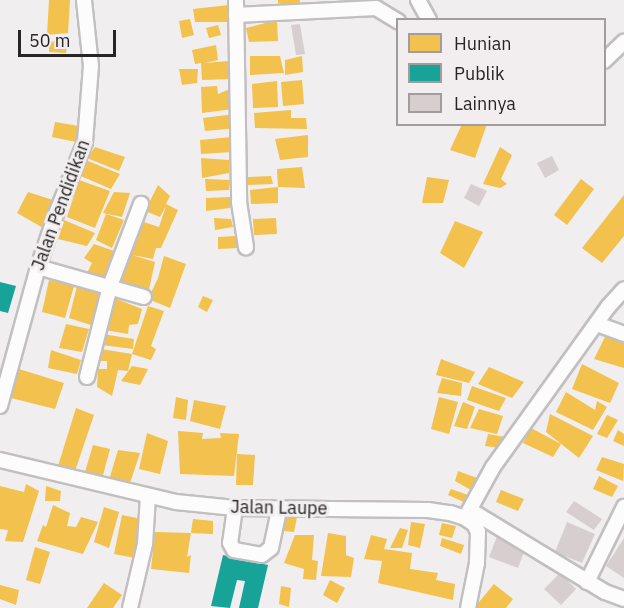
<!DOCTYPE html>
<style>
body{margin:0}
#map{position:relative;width:624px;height:608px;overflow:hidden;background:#f1eeef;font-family:"IBM Plex Sans",sans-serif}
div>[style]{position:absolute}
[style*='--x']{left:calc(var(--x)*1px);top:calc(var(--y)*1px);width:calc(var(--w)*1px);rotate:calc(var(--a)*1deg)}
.homes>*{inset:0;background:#f2c14e}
.public>*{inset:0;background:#17a398}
.building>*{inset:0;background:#d7cecf}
.roads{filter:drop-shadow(2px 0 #c2bfc0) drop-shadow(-2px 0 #c2bfc0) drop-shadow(0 2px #c2bfc0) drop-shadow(0 -2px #c2bfc0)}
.minor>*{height:14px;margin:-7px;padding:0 7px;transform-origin:7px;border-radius:7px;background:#fdfcfd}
span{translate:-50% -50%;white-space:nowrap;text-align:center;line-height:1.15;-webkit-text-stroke:6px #f2edee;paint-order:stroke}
.street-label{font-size:18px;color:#272525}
.legend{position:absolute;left:396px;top:18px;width:210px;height:108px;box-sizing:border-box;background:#f2edee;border:2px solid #a19d9e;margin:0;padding:8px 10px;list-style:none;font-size:18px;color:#272525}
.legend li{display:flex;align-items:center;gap:12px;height:30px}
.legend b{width:30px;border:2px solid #a19d9e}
.scale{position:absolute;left:18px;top:30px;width:98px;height:27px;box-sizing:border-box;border:3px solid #272525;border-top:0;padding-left:8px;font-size:18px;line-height:21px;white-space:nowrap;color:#272525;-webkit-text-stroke:4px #f2edee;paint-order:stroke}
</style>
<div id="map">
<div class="homes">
<i style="clip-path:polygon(49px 0,70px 0,68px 33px,47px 35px)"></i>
<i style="clip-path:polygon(278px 0,300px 0,299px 8px,278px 3px)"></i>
<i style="clip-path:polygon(229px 5px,230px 22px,195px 22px,193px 9px)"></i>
<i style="clip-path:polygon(190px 19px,194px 35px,182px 38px,179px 21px)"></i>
<i style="clip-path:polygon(277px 20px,278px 41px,249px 42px,246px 28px)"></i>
<i style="clip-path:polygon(218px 25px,221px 35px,209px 38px,206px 28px)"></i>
<i style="clip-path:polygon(68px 40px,66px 53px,49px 52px,49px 42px)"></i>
<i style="clip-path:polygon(216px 45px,218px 60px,204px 63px,229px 61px,231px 79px,202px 80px,201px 63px,195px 64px,192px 50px)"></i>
<i style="clip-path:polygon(250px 56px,280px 56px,284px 73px,250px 75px)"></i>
<i style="clip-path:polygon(302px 56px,303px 72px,285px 75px,285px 60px)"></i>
<i style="clip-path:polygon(179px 69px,198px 69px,197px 83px,182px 85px)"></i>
<i style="clip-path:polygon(302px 80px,304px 104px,283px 106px,281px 82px)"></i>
<i style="clip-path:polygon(277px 81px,278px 107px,253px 108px,252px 84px)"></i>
<i style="clip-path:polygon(217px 86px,218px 94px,230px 89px,233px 109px,202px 113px,201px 87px)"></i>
<i style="clip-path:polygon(291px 110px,291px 118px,306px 118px,307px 129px,255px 128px,254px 113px)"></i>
<i style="clip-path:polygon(235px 114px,238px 128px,205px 131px,203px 118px)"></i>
<i style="clip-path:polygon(55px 122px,79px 126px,76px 142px,52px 137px)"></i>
<i style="clip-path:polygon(462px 124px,487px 124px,475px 158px,450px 150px)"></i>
<i style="clip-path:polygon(308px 135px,308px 157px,280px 160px,275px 139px)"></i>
<i style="clip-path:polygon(232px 137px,232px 152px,201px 154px,200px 140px)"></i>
<i style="clip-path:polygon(95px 147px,125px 157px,119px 171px,87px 158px)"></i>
<i style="clip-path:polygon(500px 147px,512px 155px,501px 179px,507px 184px,500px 188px,483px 184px)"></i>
<i style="clip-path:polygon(201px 158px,229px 160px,229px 173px,202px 178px)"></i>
<i style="clip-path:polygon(83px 159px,120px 174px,111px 189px,76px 174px)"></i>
<i style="clip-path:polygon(302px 167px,305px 188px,278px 187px,277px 169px)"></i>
<i style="clip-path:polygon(271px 176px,273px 184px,247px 185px,247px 177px)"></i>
<i style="clip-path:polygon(427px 177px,449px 180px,443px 203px,422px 203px)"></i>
<i style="clip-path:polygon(205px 179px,230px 180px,229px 190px,206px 191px)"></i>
<i style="clip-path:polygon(581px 179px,594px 189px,567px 225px,554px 215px)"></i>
<i style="clip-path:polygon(79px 180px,110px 191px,95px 228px,67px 217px)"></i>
<i style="clip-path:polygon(158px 185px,170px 196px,166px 204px,178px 210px,161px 248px,156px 248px,153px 259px,132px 255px,155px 262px,148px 294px,119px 282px,141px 221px,159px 227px,166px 206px,160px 217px,145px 211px)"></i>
<i style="clip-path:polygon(278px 187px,278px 203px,251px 204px,250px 190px)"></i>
<i style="clip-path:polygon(28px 192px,56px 201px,45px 229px,17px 213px)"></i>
<i style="clip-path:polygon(114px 192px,130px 193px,122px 217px,103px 213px)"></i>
<i style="clip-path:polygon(624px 195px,624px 236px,602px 263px,582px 248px)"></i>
<i style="clip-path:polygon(231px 197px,230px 208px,206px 211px,206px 198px)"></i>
<i style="clip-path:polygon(106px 214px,124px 220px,112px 248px,96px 240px)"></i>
<i style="clip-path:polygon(214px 218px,231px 219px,233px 227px,215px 230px)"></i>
<i style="clip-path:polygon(276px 218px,277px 234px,254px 235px,253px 219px)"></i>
<i style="clip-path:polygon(64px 220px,95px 233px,87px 246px,58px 239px)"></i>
<i style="clip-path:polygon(455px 221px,483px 232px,464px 268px,440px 253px)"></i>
<i style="clip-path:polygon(235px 236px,238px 248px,218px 249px,218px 237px)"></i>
<i style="clip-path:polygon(94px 244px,114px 251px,108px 276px,85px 277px,92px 263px,84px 258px)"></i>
<i style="clip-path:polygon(164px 256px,186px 264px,170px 308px,148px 299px,158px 278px)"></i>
<i style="clip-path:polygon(49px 280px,74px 286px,65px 318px,42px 312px)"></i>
<i style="clip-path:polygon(77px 286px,100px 292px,91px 325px,69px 318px)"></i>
<i style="clip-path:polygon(203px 296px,213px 300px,207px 312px,198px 307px)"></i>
<i style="clip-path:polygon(114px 298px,142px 309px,138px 324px,129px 325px,128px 334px,105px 330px)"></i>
<i style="clip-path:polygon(148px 306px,164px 311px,151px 346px,156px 349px,151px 360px,132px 354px)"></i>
<i style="clip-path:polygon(66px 324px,89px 329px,82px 352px,59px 348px)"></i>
<i style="clip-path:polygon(607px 333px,624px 341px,624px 368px,594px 359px)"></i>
<i style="clip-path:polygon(102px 334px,134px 339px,133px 349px,102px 345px)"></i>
<i style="clip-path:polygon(101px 349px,132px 354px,128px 371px,118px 370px,112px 396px,97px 387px,98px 369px,107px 369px,107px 361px,98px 361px)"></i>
<i style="clip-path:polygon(51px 350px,81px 360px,77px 374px,48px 368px)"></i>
<i style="clip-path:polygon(441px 359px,475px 372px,469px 383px,436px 375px)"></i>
<i style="clip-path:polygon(582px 364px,619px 383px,610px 403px,572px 389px)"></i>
<i style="clip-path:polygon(132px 366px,148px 369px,140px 385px,121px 381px)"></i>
<i style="clip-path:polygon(489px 367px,524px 382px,512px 398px,478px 384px)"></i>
<i style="clip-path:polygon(19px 369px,64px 383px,55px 409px,11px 398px)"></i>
<i style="clip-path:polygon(442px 378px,462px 383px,461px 396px,437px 393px)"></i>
<i style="clip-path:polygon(472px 386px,506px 398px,499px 411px,467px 400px)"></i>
<i style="clip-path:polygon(566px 392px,595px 410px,597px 401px,607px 407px,593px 430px,556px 412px)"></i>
<i style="clip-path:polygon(176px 397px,188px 400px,186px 420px,173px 418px)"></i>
<i style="clip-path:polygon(439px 397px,458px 402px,449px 434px,431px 429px)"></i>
<i style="clip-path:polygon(194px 400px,226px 406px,220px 429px,190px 421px)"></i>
<i style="clip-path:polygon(463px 402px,475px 407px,467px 429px,454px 426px)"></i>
<i style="clip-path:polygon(76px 408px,94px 415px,75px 471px,58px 466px)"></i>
<i style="clip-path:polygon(479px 409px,503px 416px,497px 434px,470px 428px)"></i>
<i style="clip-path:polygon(550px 414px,593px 436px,579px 458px,546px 432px)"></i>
<i style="clip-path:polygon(607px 415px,618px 420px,607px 438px,597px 434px)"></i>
<i style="clip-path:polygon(531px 428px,561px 444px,553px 457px,523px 443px)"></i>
<i style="clip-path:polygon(618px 430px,624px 434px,624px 446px,613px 441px)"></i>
<i style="clip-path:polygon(178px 431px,203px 433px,202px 439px,221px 438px,220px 433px,239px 434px,234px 476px,180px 474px)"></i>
<i style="clip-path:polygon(147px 433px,168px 441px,160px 474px,139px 469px)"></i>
<i style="clip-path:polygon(488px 434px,505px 437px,501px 448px,485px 446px)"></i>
<i style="clip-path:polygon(93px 445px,110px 449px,103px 475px,85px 472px)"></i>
<i style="clip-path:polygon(118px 450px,140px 453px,130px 483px,109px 480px)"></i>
<i style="clip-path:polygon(237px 454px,255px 455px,253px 485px,236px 485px)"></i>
<i style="clip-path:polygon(602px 457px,624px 464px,623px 481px,596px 470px)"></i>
<i style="clip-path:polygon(458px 471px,477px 478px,471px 490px,455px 481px)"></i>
<i style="clip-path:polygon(599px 476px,618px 486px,612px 497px,593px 489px)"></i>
<i style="clip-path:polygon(26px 484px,39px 491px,23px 542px,5px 541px,8px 530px,0 529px,0 486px,24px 492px)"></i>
<i style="clip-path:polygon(46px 486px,61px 491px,60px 501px,45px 501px)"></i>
<i style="clip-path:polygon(451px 489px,471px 496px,466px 503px,448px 495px)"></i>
<i style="clip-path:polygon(501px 490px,524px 499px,518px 511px,496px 502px)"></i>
<i style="clip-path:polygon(53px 505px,70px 513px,67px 526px,76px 527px,81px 517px,98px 522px,83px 554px,37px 541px,43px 525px,46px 527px)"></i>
<i style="clip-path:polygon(104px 507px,119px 512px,109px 548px,94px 542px)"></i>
<i style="clip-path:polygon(122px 515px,142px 519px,135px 558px,114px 554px)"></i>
<i style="clip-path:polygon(284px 517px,297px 517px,294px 532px,284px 531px)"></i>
<i style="clip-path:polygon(193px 519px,213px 521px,213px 534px,191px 533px,187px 557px,191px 555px,189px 573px,151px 569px,155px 532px,191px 533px)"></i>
<i style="clip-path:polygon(411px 522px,425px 524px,420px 548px,408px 545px)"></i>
<i style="clip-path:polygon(442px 523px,456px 526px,452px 538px,439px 535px)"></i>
<i style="clip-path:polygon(400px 528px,408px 530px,402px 548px,390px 548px)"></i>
<i style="clip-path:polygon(328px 533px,346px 536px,346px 555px,354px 558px,351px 577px,321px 576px)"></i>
<i style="clip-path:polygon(295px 535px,314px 535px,312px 560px,318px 561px,316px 580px,303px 579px,304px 569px,284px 563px)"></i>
<i style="clip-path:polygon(371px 535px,387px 539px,384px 549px,412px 553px,410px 569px,438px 573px,436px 580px,455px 584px,453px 600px,378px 583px,382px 561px,364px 559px)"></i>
<i style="clip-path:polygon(442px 538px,464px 545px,461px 554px,440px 546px)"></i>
<i style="clip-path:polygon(35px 547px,50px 552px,40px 584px,26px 580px)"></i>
<i style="clip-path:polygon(330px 580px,345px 588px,337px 603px,323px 595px)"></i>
<i style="clip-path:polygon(104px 583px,122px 595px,113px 608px,87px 608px)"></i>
<i style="clip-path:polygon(494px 584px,513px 599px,506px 608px,474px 608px)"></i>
<i style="clip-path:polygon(0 585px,19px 590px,16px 605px,0 599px)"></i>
<i style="clip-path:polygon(281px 586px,291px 588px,289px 607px,279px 604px)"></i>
</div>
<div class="public">
<i style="clip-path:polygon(0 282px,16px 286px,8px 313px,0 311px)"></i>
<i style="clip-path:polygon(223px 555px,268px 565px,258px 608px,239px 608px,245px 581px,237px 580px,230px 608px,211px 606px)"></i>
</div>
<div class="building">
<i style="clip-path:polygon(300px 24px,305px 54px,296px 55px,291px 25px)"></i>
<i style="clip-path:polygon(552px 156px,559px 170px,545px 178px,537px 163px)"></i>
<i style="clip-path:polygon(471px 184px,487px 191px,479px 206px,464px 198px)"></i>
<i style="clip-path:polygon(574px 501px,602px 519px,594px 530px,566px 512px)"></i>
<i style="clip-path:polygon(567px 522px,595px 534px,582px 563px,555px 552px)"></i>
<i style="clip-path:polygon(497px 536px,526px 547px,518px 568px,489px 557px)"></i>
<i style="clip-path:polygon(624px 538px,624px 578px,606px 566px)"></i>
<i style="clip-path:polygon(560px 573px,576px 589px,561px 605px,544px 589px)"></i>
</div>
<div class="roads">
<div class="minor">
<i style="--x:236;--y:0;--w:202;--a:89.1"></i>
<i style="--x:239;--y:202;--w:46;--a:81.2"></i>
<i style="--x:418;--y:0;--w:23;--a:61"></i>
<i style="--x:236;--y:15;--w:140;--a:-2.9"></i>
<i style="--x:376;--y:8;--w:26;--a:31"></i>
<i style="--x:604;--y:61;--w:28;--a:-44"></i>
<i style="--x:38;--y:267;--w:110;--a:15.8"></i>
<i style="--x:597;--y:324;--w:29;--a:20"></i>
<i style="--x:87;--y:377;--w:94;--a:-75.8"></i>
<i style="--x:110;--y:286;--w:88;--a:-69.3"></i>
<i style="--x:0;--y:406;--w:144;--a:-74.7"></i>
<i style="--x:38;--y:267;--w:56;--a:-71.2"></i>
<i style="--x:56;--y:214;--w:78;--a:-68.1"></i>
<i style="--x:85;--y:142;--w:76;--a:-85.5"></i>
<i style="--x:91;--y:66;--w:66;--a:-96.1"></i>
<i style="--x:0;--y:460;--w:181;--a:13.4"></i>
<i style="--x:176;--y:502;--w:59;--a:5.8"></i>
<i style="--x:235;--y:508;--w:193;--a:0.6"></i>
<i style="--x:428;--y:510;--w:22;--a:8"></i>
<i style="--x:450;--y:513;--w:16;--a:18"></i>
<i style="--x:465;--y:518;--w:11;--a:34"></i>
<i style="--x:474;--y:524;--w:9;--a:63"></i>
<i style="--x:478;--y:532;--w:31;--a:92"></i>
<i style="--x:477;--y:563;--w:46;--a:101.3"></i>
<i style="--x:235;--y:508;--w:35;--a:98"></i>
<i style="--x:230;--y:543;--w:8;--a:60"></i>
<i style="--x:234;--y:550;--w:28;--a:10"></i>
<i style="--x:262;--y:555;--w:11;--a:-38"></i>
<i style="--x:271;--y:548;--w:39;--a:-78"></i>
<i style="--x:470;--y:510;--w:158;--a:31.3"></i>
<i style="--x:605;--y:592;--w:20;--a:20"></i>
<i style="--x:465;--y:518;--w:58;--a:-61.2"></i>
<i style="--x:493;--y:467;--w:197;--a:-54.3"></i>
<i style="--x:608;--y:307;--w:24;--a:-48"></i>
<i style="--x:587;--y:582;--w:84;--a:-63.7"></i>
<i style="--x:130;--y:608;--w:66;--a:-76.8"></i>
<i style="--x:145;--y:544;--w:48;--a:-86.4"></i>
</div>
</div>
<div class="street-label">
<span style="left:61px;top:205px;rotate:-70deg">Jalan Pendidikan</span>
<span style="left:279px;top:508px;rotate:1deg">Jalan Laupe</span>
</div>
<ul class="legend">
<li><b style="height:16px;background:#f2c14e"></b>Hunian</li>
<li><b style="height:16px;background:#17a398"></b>Publik</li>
<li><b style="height:16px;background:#d7cecf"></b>Lainnya</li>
</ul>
<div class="scale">50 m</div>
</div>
